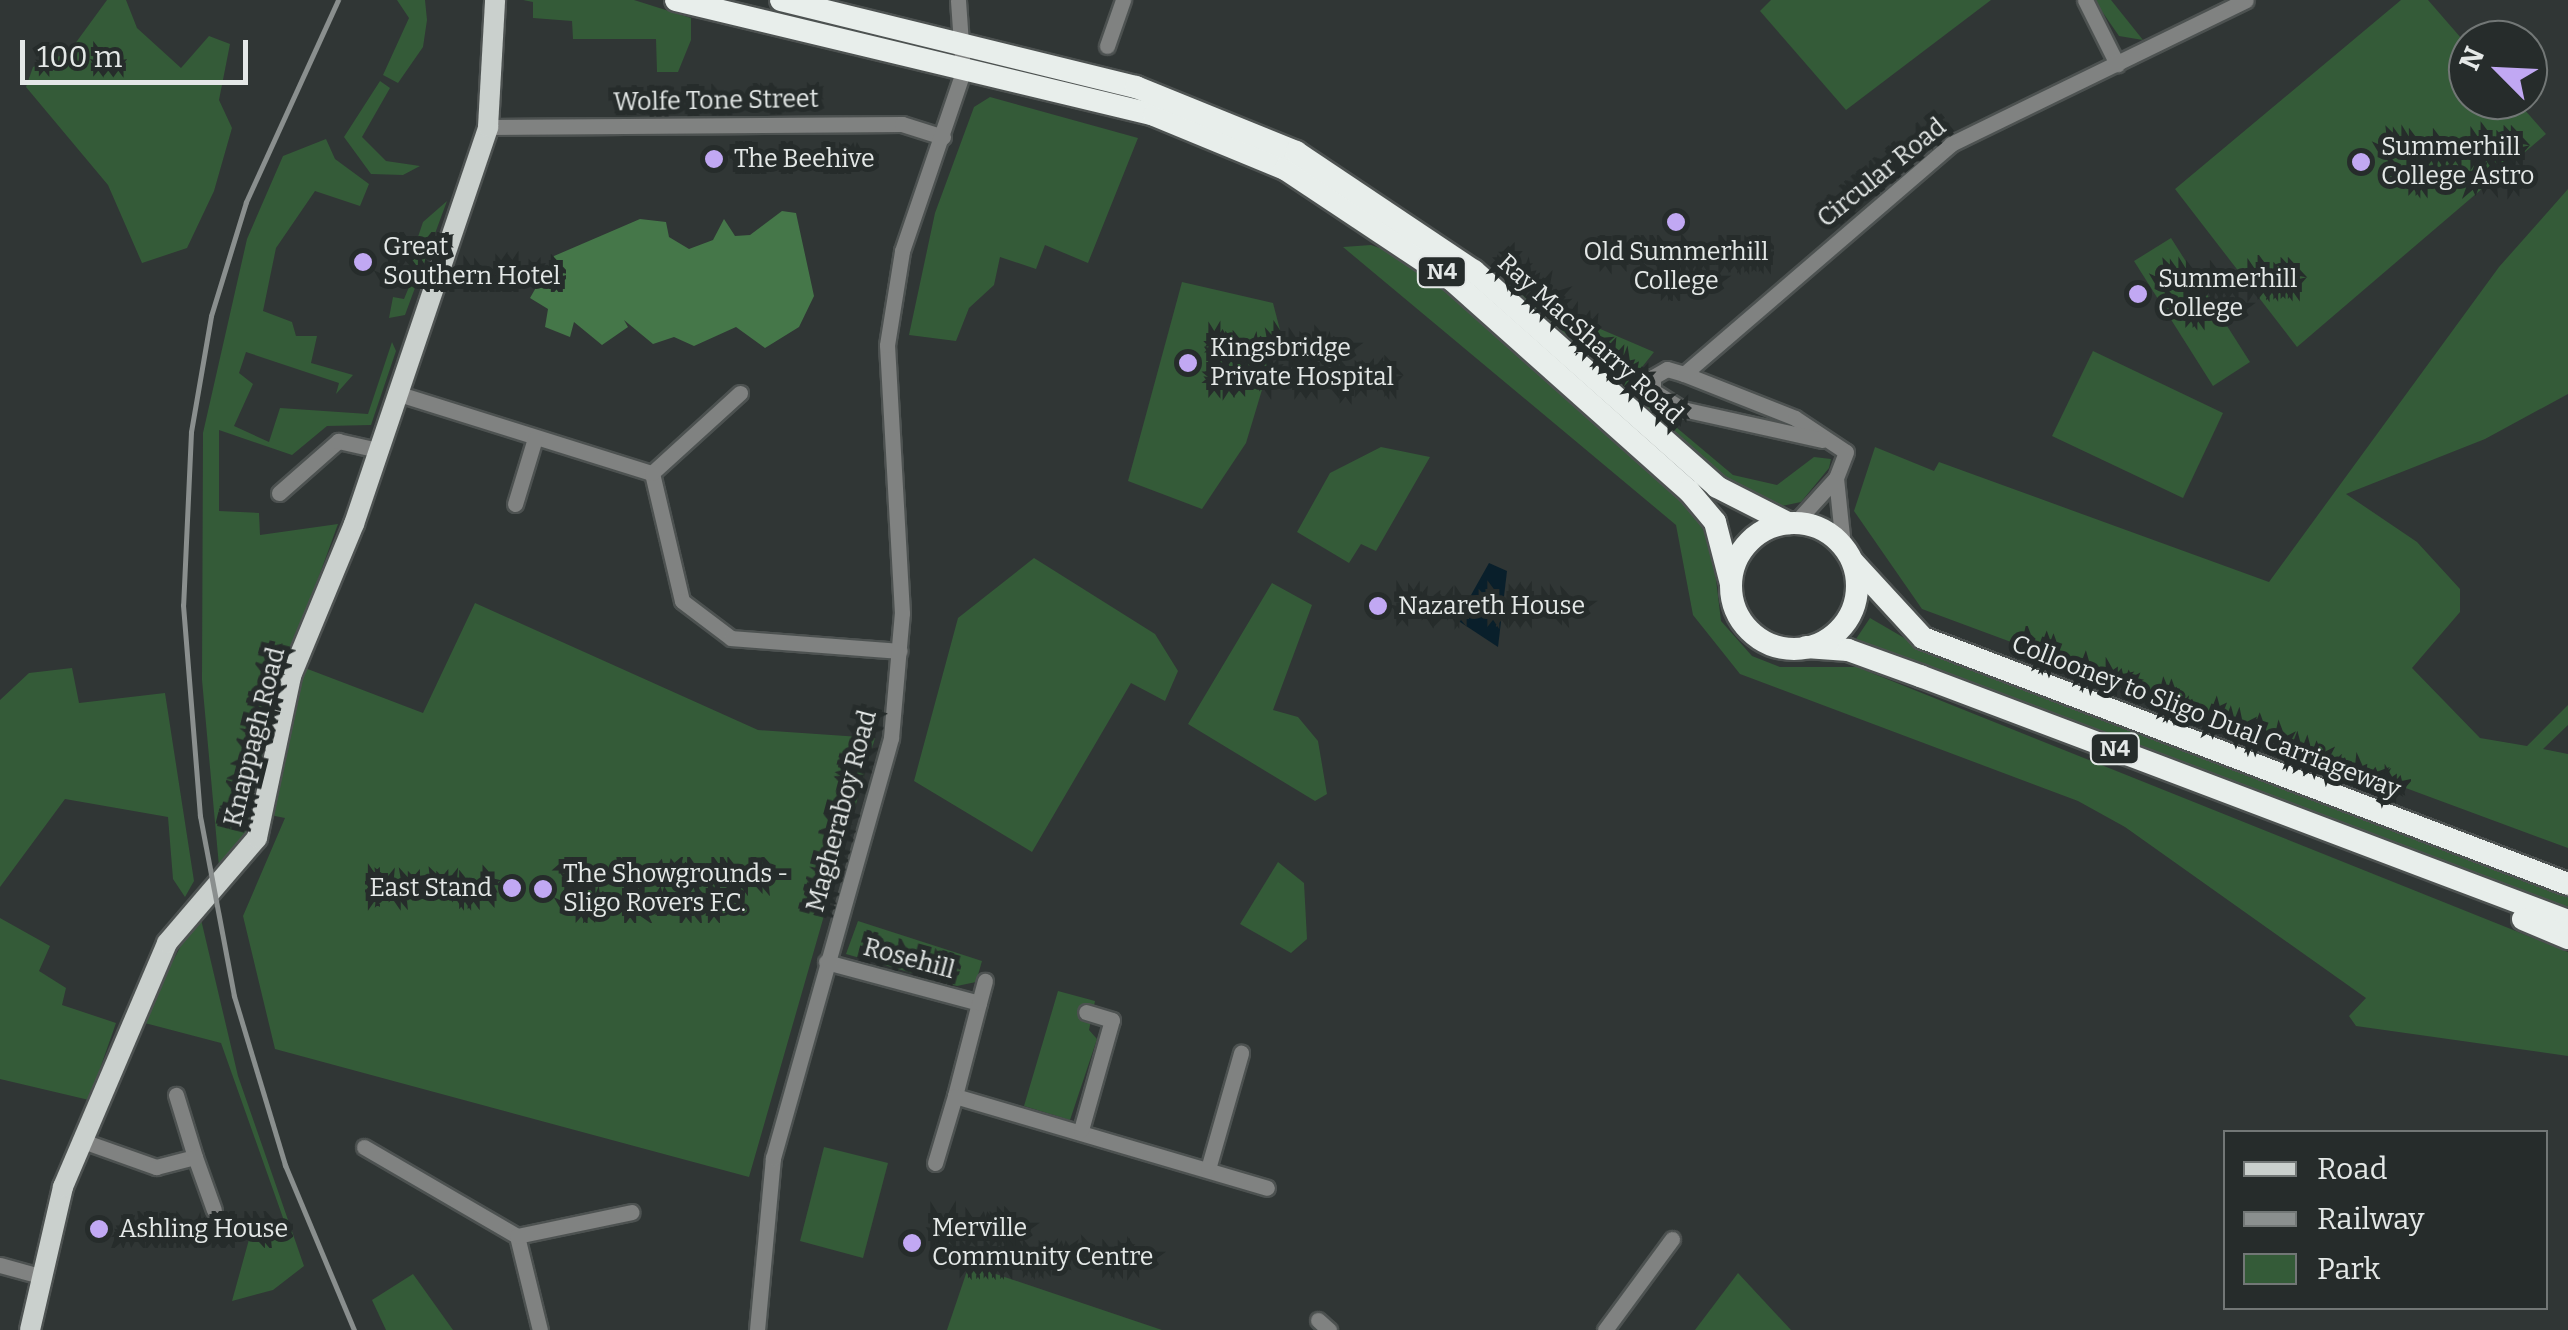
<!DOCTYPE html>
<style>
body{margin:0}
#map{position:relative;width:2568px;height:1330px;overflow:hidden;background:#303635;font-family:Bitter,serif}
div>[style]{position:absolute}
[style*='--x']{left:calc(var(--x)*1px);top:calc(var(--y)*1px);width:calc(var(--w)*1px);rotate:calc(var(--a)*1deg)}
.green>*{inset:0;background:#345b38}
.forest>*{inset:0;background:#457749}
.water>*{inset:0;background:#091f2b}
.roads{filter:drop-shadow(2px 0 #4d5251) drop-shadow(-2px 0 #4d5251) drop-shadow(0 2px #4d5251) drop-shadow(0 -2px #4d5251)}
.minor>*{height:15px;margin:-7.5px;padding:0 7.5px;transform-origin:7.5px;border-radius:7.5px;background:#808281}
.major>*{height:20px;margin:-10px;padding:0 10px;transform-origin:10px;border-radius:10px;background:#cad0cd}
.highway>*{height:22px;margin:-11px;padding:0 11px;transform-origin:11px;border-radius:11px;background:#e8eeeb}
.highway>.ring{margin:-11px;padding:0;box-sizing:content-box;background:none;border:22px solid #e8eeeb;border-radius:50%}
.rail>*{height:5px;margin:-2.5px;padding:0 2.5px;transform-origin:2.5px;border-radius:2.5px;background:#8a8f8e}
.dots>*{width:28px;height:28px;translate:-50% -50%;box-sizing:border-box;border:5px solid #262c2b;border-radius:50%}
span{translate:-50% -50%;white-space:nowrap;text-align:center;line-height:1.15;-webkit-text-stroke:10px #262c2b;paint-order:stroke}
.shield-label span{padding:2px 8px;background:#262c2b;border:2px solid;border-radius:8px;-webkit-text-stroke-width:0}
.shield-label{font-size:22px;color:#e4e8e7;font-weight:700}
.street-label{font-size:25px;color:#e4e8e7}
.poi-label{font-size:25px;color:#e4e8e7}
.left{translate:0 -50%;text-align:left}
.right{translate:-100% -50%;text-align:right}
.legend{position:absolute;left:2223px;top:1130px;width:325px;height:180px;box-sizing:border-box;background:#262c2b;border:2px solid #727776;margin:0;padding:12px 18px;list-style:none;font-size:30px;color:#e4e8e7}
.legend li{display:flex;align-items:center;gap:20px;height:50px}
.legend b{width:50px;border:2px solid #727776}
.north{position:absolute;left:2448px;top:20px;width:100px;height:100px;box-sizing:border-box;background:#262c2b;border:2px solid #727776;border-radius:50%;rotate:294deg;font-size:28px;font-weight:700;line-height:40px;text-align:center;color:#e4e8e7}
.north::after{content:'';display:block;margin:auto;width:35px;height:45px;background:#c1a8f3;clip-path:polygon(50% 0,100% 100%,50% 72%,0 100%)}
.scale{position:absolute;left:20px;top:40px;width:228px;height:45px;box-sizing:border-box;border:5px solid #e4e8e7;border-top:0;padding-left:12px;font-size:30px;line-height:35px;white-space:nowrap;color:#e4e8e7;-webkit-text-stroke:8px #262c2b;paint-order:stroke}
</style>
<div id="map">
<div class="green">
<i style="clip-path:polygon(107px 0,126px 0,137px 28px,181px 68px,209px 36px,230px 44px,219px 100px,232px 128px,214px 191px,187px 248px,142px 263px,108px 185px,26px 87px,33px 67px,69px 52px)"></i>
<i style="clip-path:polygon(397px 0,425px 0,427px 20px,423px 47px,398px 83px,383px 75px,409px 18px)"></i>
<i style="clip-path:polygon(523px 0,634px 0,691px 18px,691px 40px,678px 72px,657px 72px,656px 39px,573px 39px,572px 21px,533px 18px,533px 2px)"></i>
<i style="clip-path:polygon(1771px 0,1991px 0,1846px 110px,1760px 11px)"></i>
<i style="clip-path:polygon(2094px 0,2111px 0,2143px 40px,2119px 36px)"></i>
<i style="clip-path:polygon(2401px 0,2428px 0,2468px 46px,2468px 100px,2516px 100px,2546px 134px,2297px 347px,2175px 189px)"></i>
<i style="clip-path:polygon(380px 81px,390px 88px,362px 137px,386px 161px,420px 166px,403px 175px,371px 174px,344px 137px)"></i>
<i style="clip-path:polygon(990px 97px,1138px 138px,1088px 263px,1045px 245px,1036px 269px,1000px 257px,994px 285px,969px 308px,956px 341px,909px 335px,935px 213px,974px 107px)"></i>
<i style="clip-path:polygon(326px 139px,335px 159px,369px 184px,360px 206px,315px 191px,276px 248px,263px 311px,292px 322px,296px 336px,317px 336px,311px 363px,353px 375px,336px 394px,339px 383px,246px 352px,239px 373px,253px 384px,234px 426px,269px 442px,280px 408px,368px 414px,392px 342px,396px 351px,371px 425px,327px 426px,292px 455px,219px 430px,219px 511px,259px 513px,260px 535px,338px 524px,283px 675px,250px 834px,220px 877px,202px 680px,203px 433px,247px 239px,283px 156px)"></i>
<i style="clip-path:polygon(2568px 189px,2568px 394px,2485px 439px,2346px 494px,2417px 542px,2460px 589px,2460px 612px,2412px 668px,2480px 738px,2527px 746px,2568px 705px,2568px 725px,2543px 749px,2568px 754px,2568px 848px,1922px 609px,1854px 511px,1875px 447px,1934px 471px,1939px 462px,2269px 582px,2499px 267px)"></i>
<i style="clip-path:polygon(447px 201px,405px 315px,389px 318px,393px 297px,404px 299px,409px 287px,403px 282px,423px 222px)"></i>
<i style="clip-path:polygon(2171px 238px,2250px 362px,2213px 386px,2134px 261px)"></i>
<i style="clip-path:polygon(1371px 245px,1414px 260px,1688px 502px,1712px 546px,1721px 621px,1752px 656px,1780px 667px,1857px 667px,2568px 952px,2568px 1056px,2356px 1026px,2349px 1016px,2366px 998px,2125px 827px,2078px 801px,1740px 674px,1693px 615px,1676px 525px,1343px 247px)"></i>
<i style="clip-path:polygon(1182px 282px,1273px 303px,1280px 330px,1246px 443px,1202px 509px,1128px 481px)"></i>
<i style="clip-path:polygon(1505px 288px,1654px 352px,1635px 376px,1645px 401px,1733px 475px,1777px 485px,1814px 457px,1831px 459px,1829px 468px,1801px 502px,1782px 506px,1737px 491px)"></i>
<i style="clip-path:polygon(2093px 351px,2223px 413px,2183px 498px,2052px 436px)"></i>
<i style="clip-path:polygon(1381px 447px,1430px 457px,1376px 551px,1361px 544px,1349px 563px,1297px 532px,1330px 473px)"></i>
<i style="clip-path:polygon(1034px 558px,1155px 634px,1178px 671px,1165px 701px,1131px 683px,1032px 852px,914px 781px,958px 618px)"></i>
<i style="clip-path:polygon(1272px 583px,1312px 605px,1273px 710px,1298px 717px,1318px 741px,1327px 794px,1315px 801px,1188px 724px)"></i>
<i style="clip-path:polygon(475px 603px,758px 730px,875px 738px,749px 1177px,275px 1049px,243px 916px,285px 818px,270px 815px,305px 668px,423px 713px)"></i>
<i style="clip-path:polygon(1870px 618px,1925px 650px,2568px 893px,2568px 909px,1856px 639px)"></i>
<i style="clip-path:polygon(72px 668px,79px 703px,165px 693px,194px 881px,185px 897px,173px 879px,168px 817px,65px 799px,0 887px,0 700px,29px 673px)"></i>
<i style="clip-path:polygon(1278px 862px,1304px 883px,1307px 939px,1291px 953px,1240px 924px)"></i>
<i style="clip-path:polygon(199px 911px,238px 1076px,304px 1266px,273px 1290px,232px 1301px,253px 1225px,288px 1232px,221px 1043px,141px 1022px)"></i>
<i style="clip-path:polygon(0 918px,50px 946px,39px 971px,66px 988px,62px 1005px,116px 1023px,89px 1100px,0 1079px)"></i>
<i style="clip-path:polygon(858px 921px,982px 961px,976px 982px,957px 986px,846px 954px)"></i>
<i style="clip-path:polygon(1058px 991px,1095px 1001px,1089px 1030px,1097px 1039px,1070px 1120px,1024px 1106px)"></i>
<i style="clip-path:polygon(824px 1147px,888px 1163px,863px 1258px,800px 1241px)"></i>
<i style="clip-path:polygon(969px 1265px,1162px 1330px,947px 1330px)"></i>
<i style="clip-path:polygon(1738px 1273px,1791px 1330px,1695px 1330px)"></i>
<i style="clip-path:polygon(413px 1274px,453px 1330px,386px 1330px,372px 1300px)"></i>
</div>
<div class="forest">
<i style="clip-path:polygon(782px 211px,796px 213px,814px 296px,799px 327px,765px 348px,736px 327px,694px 346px,674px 337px,653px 344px,624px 320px,628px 327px,602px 345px,574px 322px,570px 337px,545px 327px,548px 309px,530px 298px,554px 256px,640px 219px,666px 222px,669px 237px,689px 249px,713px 240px,724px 219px,735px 236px,750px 235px)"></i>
</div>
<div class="water">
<i style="clip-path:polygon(1489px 563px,1507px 571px,1498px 647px,1457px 620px)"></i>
</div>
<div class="roads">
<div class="minor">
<i style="--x:2085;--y:0;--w:72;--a:63.4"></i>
<i style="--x:1107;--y:46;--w:49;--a:-70.8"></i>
<i style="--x:488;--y:127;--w:414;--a:-0.4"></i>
<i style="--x:902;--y:124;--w:43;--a:17.6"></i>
<i style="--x:1684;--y:374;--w:119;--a:21.6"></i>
<i style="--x:1795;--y:418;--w:61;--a:33.7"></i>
<i style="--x:1846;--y:452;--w:28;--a:111"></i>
<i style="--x:1836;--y:478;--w:68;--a:84.1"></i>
<i style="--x:396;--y:393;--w:268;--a:17.4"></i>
<i style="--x:652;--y:473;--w:131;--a:76.8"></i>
<i style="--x:682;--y:601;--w:61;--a:37.1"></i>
<i style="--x:731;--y:638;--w:169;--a:4.4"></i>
<i style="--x:1822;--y:440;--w:143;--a:-167.5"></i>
<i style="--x:1682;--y:409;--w:34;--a:-148"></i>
<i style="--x:1653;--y:391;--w:14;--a:-90"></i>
<i style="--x:1653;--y:377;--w:16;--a:-30"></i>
<i style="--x:1667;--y:369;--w:18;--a:16"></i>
<i style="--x:1684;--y:374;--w:352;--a:-40.7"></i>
<i style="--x:1951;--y:144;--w:328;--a:-26"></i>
<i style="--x:652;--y:473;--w:119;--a:-42.3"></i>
<i style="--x:279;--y:493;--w:79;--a:-41.4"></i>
<i style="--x:338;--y:441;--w:41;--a:12.7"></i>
<i style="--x:515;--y:504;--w:69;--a:-73.1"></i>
<i style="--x:1795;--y:523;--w:61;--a:-47.7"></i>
<i style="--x:826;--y:962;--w:158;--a:15"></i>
<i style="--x:979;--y:1003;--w:96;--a:104.5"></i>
<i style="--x:955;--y:1096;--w:325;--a:16.4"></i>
<i style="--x:979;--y:1003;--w:23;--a:-75"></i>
<i style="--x:1081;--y:1130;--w:114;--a:-74.3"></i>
<i style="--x:1112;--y:1020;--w:27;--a:-163"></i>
<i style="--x:80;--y:1140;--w:81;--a:19.6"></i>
<i style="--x:156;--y:1167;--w:40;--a:-14.4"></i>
<i style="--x:195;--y:1157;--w:65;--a:-107"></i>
<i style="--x:364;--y:1147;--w:177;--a:30.2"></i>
<i style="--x:517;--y:1236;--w:97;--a:76.3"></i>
<i style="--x:195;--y:1157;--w:56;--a:70.3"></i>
<i style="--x:935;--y:1163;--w:70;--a:-73.4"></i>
<i style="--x:1208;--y:1169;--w:121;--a:-74.1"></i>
<i style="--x:517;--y:1236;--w:117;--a:-11.8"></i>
<i style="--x:0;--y:1265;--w:41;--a:15.4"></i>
<i style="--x:1318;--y:1320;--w:15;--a:42"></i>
<i style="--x:757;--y:1330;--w:173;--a:-84.7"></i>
<i style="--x:773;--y:1158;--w:436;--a:-74.3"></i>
<i style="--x:891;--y:738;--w:125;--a:-85"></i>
<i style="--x:902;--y:613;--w:268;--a:-93.2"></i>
<i style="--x:887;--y:345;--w:95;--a:-80.9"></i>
<i style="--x:902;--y:251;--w:189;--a:-71.2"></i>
<i style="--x:963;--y:72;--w:72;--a:-94"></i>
<i style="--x:1605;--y:1330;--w:113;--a:-53.6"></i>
</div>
<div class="major">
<i style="--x:30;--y:1330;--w:147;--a:-77"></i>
<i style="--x:63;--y:1187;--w:265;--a:-66.9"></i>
<i style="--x:167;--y:943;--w:138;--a:-49.4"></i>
<i style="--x:257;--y:838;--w:166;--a:-78.1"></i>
<i style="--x:291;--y:676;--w:165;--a:-67.5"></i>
<i style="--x:354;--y:524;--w:419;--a:-71.3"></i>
<i style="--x:488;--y:127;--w:127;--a:-86.8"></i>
</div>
<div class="highway">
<i style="--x:676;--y:0;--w:492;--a:13.5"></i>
<i style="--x:1154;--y:115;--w:142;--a:22.4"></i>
<i style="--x:1285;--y:169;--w:201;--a:33.6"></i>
<i style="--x:1452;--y:280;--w:317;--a:41.7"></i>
<i style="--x:1689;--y:491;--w:40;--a:50"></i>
<i style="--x:1715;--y:522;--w:64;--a:75.5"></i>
<i style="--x:781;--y:0;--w:366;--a:13.8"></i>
<i style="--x:1136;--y:87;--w:173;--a:22.1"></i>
<i style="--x:1296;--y:152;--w:214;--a:33.8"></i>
<i style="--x:1474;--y:271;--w:325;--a:41.6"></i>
<i style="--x:1717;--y:487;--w:80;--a:26.9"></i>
<i class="ring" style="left:1731px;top:523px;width:104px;height:104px"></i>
<i style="--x:1853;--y:562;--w:103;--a:47.4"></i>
<i style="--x:1923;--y:638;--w:690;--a:20.88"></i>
<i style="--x:1806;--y:647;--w:42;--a:4.1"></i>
<i style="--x:1848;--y:650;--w:77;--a:19.9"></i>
<i style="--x:1920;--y:676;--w:693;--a:20.71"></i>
<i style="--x:2523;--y:919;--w:49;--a:22.9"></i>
</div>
</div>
<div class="rail">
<i style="--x:338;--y:0;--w:222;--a:114.5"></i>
<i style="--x:246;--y:202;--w:119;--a:107.1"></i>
<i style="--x:211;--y:316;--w:118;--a:99.8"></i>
<i style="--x:191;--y:432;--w:173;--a:92.6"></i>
<i style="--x:183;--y:605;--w:212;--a:85.4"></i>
<i style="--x:200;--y:816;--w:183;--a:79.3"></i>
<i style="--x:234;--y:996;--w:177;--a:73.2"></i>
<i style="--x:285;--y:1165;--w:179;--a:67.3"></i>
</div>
<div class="dots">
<i style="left:714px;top:159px;background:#c1a8f3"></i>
<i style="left:2361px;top:162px;background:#c1a8f3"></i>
<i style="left:1676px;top:222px;background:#c1a8f3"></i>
<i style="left:363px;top:262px;background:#c1a8f3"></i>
<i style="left:2138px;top:294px;background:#c1a8f3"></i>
<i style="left:1188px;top:363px;background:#c1a8f3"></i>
<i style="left:1378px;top:606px;background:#c1a8f3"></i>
<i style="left:512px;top:888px;background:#c1a8f3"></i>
<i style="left:543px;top:889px;background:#c1a8f3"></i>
<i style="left:99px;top:1229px;background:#c1a8f3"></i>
<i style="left:912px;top:1243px;background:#c1a8f3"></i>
</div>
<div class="shield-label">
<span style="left:1442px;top:272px">N4</span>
<span style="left:2115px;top:749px">N4</span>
</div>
<div class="street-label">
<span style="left:716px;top:101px;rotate:-1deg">Wolfe Tone Street</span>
<span style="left:1882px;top:173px;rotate:-39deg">Circular Road</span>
<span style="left:1590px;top:339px;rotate:42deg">Ray MacSharry Road</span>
<span style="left:2206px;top:717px;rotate:21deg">Collooney to Sligo Dual Carriageway</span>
<span style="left:255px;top:737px;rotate:-76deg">Knappagh Road</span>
<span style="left:842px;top:811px;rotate:-75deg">Magheraboy Road</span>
<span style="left:909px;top:959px;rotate:15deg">Rosehill</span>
</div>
<div class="poi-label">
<span class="left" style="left:2381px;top:162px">Summerhill<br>College Astro</span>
<span class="left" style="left:734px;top:159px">The Beehive</span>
<span class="left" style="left:383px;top:262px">Great<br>Southern Hotel</span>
<span style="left:1676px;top:267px">Old Summerhill<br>College</span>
<span class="left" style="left:2158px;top:294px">Summerhill<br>College</span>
<span class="left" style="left:1210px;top:363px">Kingsbridge<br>Private Hospital</span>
<span class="left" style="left:1398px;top:606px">Nazareth House</span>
<span class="left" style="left:563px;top:889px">The Showgrounds -<br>Sligo Rovers F.C.</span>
<span class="right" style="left:492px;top:888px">East Stand</span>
<span class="left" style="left:119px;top:1229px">Ashling House</span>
<span class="left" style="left:932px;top:1243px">Merville<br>Community Centre</span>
</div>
<ul class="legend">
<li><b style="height:12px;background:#cad0cd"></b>Road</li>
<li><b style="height:12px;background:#8a8f8e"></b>Railway</li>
<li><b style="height:28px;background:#345b38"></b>Park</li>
</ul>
<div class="north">N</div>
<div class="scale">100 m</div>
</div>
